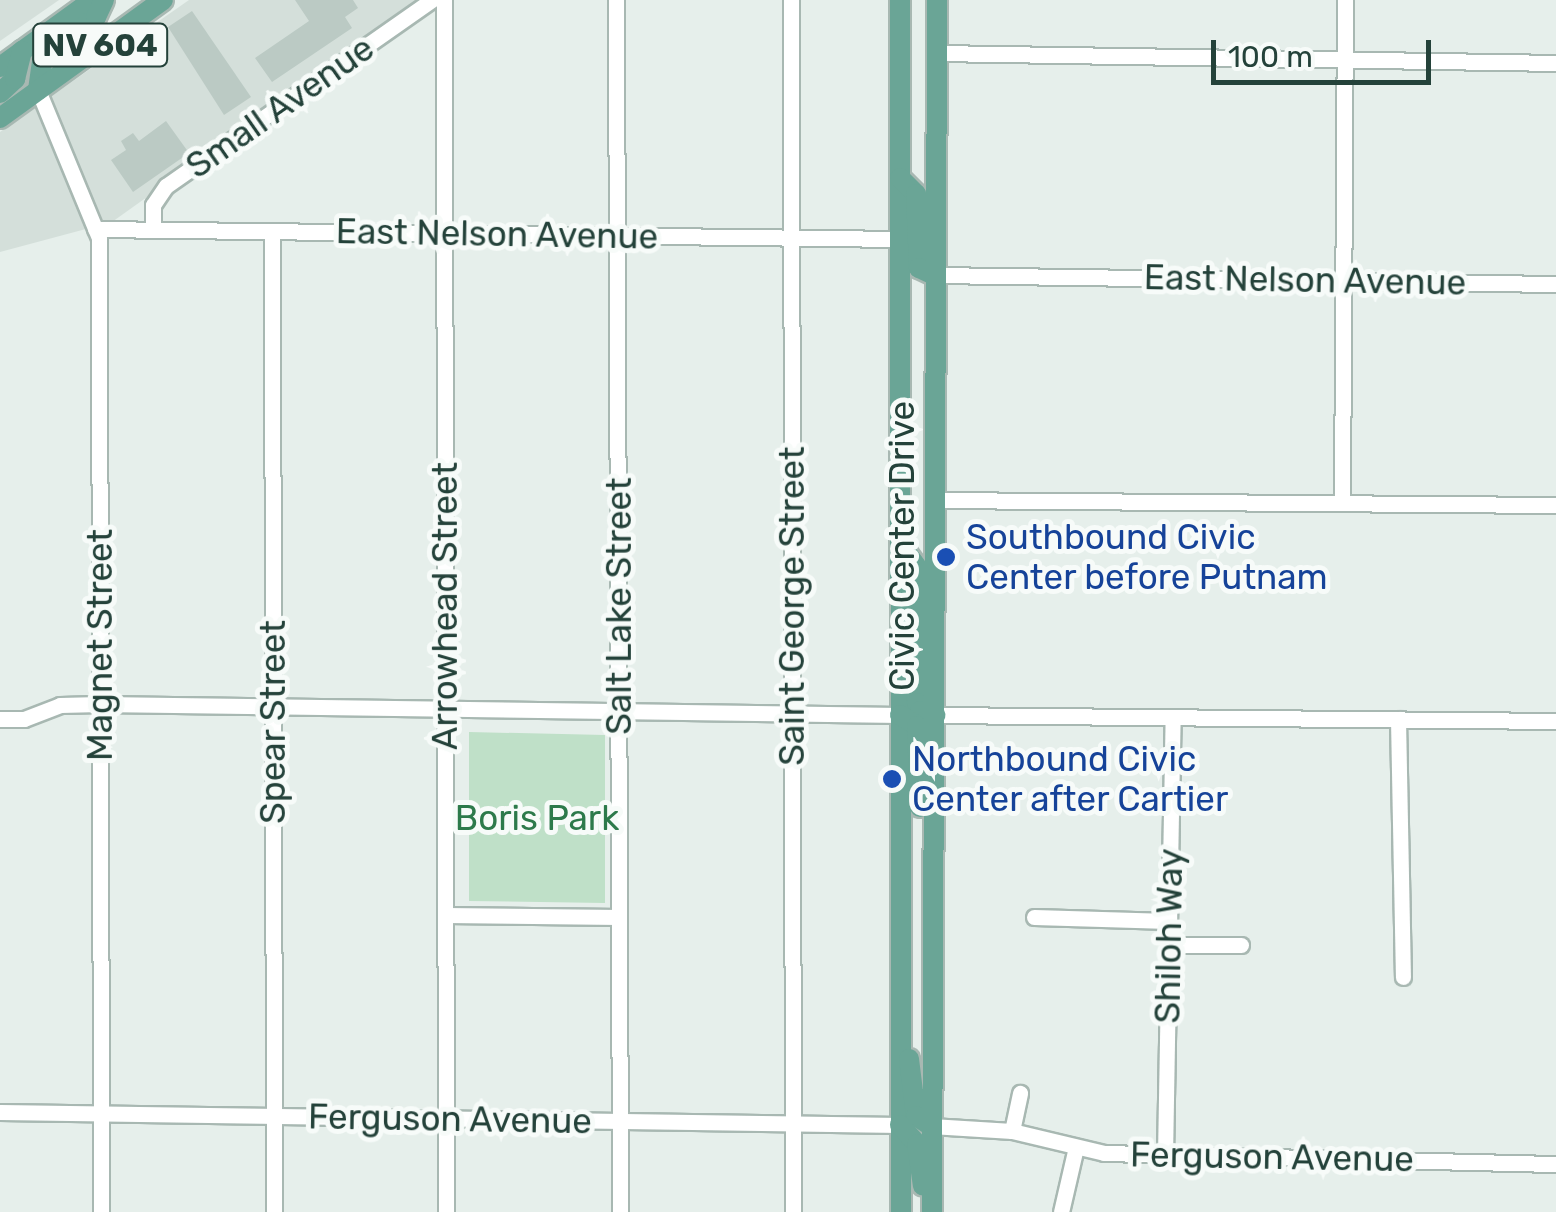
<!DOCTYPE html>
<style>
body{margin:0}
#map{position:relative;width:1556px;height:1212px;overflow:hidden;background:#e6efeb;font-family:Rubik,sans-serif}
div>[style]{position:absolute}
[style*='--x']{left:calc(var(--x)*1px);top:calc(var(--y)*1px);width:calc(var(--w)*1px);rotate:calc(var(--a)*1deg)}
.built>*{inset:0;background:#d4dfda}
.green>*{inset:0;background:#bfe0c8}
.building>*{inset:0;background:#bbcac4}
.roads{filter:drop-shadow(2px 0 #a8b8b2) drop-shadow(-2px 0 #a8b8b2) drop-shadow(0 2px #a8b8b2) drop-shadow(0 -2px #a8b8b2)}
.minor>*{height:15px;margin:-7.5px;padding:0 7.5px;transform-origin:7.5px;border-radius:7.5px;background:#fff}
.major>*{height:20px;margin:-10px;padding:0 10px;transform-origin:10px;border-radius:10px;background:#6aa596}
.dots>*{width:28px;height:28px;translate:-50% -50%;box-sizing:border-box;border:5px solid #f7fbf9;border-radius:50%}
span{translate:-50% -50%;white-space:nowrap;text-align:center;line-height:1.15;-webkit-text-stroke:10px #f7fbf9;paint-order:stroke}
.shield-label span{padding:2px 8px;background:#f7fbf9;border:2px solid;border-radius:8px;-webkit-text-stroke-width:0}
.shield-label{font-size:32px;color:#24423a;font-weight:700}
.street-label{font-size:35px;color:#24423a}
.transit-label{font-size:35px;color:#164399}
.left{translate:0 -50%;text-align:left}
.park-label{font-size:35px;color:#2d7a4b}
.scale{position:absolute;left:1211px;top:40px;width:220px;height:45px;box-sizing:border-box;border:5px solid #24423a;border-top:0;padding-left:12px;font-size:30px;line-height:35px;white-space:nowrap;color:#24423a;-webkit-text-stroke:8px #f7fbf9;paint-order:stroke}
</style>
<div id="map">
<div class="built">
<i style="clip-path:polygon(0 0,59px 0,0 41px)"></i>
<i style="clip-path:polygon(189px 0,423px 0,112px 222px,0 252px,0 132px)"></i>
</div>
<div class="green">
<i style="clip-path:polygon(469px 732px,605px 735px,605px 903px,469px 901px)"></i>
</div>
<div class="building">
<i style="clip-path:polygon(295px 0,353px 0,358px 8px,345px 17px,352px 28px,272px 82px,255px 58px,309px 21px)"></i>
<i style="clip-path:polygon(192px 11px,251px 97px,224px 115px,168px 27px)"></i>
<i style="clip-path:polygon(166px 121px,189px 153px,133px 192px,111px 160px,126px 150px,121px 141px,133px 133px,139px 141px)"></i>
</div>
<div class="roads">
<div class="minor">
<i style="--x:444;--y:0;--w:1212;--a:89.91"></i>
<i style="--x:616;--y:0;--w:1212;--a:89.81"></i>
<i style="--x:791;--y:0;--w:1212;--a:89.91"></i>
<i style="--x:936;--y:53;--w:620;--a:0.92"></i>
<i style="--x:38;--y:90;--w:160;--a:67.6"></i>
<i style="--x:99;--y:238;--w:974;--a:89.88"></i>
<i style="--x:95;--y:229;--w:805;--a:0.71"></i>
<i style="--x:153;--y:230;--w:25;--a:-90"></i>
<i style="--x:153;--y:205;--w:23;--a:-56"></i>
<i style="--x:166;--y:186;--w:325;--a:-35"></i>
<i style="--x:272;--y:231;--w:981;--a:89.88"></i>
<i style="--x:934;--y:275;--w:622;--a:0.83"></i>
<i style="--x:934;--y:500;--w:622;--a:0.46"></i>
<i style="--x:1342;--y:502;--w:502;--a:-89.66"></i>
<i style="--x:935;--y:715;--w:621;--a:0.55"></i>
<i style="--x:0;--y:719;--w:24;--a:0"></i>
<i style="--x:24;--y:719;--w:39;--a:-21"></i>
<i style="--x:60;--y:705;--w:40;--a:-1.4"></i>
<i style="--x:100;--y:704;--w:800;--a:0.79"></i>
<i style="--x:1398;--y:719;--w:258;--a:88.9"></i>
<i style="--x:446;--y:915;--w:173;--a:0.7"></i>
<i style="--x:1034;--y:917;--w:135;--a:1.7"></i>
<i style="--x:1169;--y:945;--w:72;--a:0"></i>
<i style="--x:0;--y:1112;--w:900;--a:0.83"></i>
<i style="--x:931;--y:1126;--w:81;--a:3.5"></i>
<i style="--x:1012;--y:1131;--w:95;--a:13.4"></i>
<i style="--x:1104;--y:1153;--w:452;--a:1.4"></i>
<i style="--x:1012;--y:1131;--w:39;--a:-78"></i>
<i style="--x:1165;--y:1156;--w:439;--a:-89"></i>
<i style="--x:1061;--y:1212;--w:67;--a:-77"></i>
</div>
<div class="major">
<i style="--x:900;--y:0;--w:1212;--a:89.95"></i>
<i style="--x:0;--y:67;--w:115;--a:-35.8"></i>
<i style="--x:38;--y:90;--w:30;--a:-82"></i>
<i style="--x:42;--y:60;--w:69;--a:-38.5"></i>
<i style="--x:96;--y:17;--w:19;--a:-65"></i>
<i style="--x:0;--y:93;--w:21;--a:-43"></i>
<i style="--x:15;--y:79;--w:29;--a:-76"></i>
<i style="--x:0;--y:118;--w:201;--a:-35.9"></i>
<i style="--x:900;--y:178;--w:23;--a:45"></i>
<i style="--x:916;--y:194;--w:74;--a:87.7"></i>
<i style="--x:919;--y:268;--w:17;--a:25"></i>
<i style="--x:901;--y:545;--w:26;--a:54"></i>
<i style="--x:916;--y:566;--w:137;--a:89.6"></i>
<i style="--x:917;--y:703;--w:9;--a:69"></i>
<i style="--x:920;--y:711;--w:16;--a:15"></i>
<i style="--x:900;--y:715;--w:20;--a:33"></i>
<i style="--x:917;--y:726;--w:81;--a:87.9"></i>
<i style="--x:909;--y:1059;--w:57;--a:83"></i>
<i style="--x:916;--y:1116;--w:18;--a:34"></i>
<i style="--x:900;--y:1125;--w:25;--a:48"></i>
<i style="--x:917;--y:1144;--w:42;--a:81.9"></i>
<i style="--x:932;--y:1212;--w:1212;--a:-89.76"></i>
</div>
</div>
<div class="dots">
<i style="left:946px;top:557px;background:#1a4fb4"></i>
<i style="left:892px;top:779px;background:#1a4fb4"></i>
</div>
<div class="shield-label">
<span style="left:100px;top:45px">NV 604</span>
</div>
<div class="street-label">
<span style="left:280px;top:107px;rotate:-35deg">Small Avenue</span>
<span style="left:497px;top:234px;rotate:1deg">East Nelson Avenue</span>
<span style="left:1305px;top:280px;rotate:1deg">East Nelson Avenue</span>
<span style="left:902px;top:546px;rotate:-90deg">Civic Center Drive</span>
<span style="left:445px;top:606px;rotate:-90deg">Arrowhead Street</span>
<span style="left:619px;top:606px;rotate:-90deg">Salt Lake Street</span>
<span style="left:792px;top:606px;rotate:-90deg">Saint George Street</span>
<span style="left:100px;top:645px;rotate:-90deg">Magnet Street</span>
<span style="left:273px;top:722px;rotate:-90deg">Spear Street</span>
<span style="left:1169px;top:936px;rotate:-89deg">Shiloh Way</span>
<span style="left:450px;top:1119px;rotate:1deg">Ferguson Avenue</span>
<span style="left:1272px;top:1157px;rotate:1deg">Ferguson Avenue</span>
</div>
<div class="transit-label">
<span class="left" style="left:966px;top:557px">Southbound Civic<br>Center before Putnam</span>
<span class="left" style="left:912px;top:779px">Northbound Civic<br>Center after Cartier</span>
</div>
<div class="park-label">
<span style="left:537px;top:818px">Boris Park</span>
</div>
<div class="scale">100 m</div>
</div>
